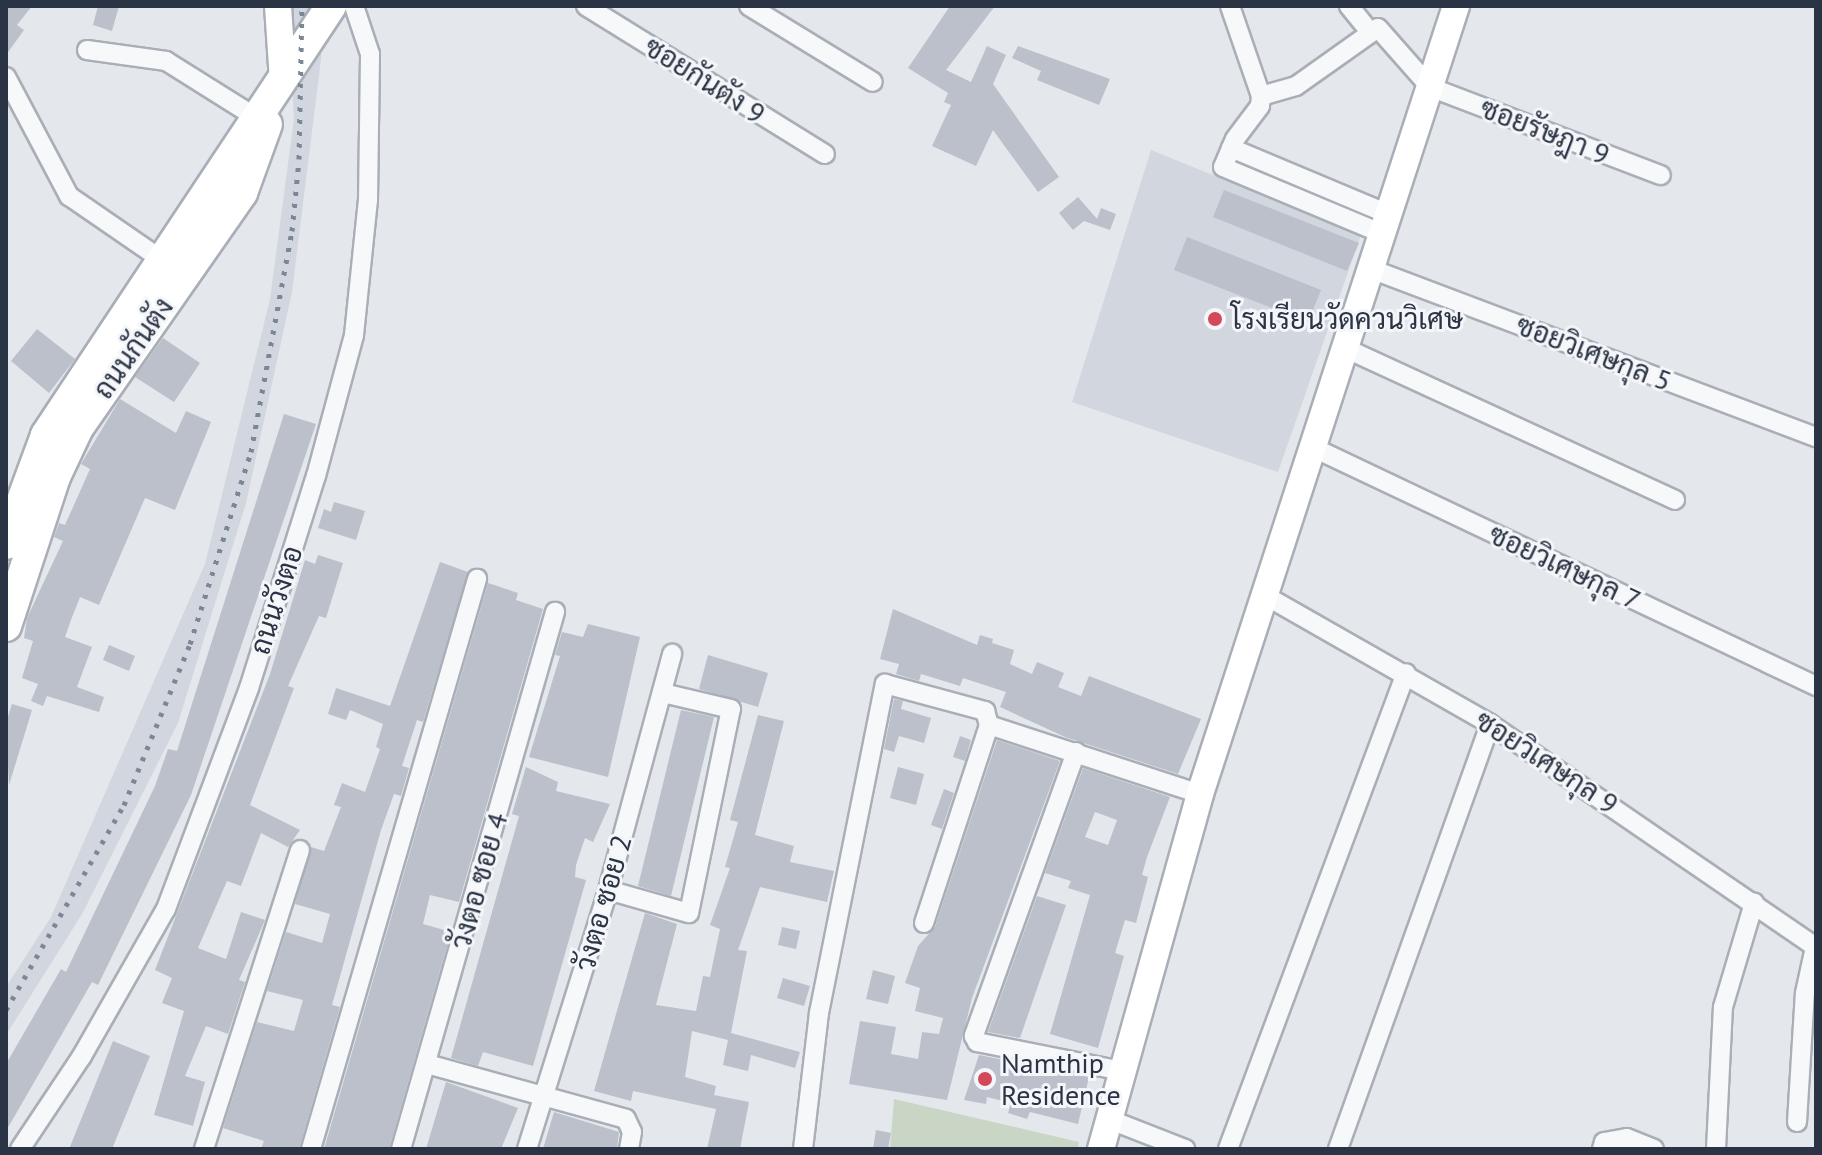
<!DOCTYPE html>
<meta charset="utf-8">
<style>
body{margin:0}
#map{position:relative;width:1822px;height:1155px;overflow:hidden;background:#e4e7ec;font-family:"PT Sans",Sarabun,sans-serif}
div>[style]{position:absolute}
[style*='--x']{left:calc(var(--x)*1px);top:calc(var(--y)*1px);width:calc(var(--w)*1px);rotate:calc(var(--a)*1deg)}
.built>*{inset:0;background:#d2d6de}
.green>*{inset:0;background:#c9d6c5}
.building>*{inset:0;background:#bbc0ca}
.roads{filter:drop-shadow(2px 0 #a9aeb7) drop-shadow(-2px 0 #a9aeb7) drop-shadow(0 2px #a9aeb7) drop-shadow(0 -2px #a9aeb7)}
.street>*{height:18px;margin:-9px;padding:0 9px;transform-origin:9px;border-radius:9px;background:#f7f8fa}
.secondary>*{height:26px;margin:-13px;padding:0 13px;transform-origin:13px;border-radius:13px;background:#fff}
.primary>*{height:30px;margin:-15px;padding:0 15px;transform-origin:15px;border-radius:15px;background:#fff}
.rail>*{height:5px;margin-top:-2.5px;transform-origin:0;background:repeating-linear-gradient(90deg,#7d8696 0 4px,transparent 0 12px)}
.dots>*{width:22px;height:22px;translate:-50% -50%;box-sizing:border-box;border:4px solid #f4f6f9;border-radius:50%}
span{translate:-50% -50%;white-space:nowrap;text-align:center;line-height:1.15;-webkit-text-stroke:6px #f4f6f9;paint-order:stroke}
.street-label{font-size:28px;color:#2b3445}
.poi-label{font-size:28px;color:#2b3445}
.left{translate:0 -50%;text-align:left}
.frame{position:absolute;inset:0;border:8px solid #2b3445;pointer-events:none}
</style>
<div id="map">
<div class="built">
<i style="clip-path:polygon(288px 6px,321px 6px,321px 59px,292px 292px,246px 503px,178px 723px,82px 914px,6px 1035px,6px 987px,51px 917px,205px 564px,270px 299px,294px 119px)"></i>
<i style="clip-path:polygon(1151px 150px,1361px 235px,1278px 472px,1072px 402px)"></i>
</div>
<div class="green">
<i style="clip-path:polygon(894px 1099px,1079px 1142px,1078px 1149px,890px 1149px)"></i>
</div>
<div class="building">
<i style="clip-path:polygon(6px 6px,32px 6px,17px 25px,24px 30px,6px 55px)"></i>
<i style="clip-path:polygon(98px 6px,119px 6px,112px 31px,93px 25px)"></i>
<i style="clip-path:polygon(950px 6px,995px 6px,946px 70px,971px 82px,987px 46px,1006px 55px,993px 84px,1059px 177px,1038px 192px,993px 130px,976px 166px,932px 146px,951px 105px,944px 102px,948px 93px,908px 68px)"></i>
<i style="clip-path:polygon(1018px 46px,1110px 79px,1099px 105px,1037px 80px,1041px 71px,1012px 58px)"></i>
<i style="clip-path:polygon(1224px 190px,1359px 243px,1347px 271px,1213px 217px)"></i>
<i style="clip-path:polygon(1078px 197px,1097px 219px,1101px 208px,1116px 214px,1110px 230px,1084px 221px,1073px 230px,1059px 213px)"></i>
<i style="clip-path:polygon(1187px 237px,1321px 290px,1308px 322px,1174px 270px)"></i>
<i style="clip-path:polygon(37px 329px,75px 359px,49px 393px,11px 361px)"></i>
<i style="clip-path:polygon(163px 338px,200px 363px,174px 402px,135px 377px)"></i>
<i style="clip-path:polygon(120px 399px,176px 433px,186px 411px,211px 422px,175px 510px,145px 498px,99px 605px,80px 597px,71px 620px,65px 637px,92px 647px,77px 687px,104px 697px,99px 712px,47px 696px,43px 706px,31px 701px,38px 684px,22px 678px,33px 641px,24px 638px,27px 618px,63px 541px,54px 537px,59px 523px,65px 525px,90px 469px,81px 464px)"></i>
<i style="clip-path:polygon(284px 414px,316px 424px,191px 795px,98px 985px,92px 982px,6px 1131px,6px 1064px,61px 969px,66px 972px,155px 786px,168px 749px,177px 751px)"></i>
<i style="clip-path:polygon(334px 502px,365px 511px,356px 540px,318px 528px,324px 509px,331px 512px)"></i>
<i style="clip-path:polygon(318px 555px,343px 563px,326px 618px,319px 616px,288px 686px,294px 688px,250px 805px,300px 830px,288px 847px,261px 833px,241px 886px,227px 881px,198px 948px,226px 959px,241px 912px,265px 920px,239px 980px,245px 982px,228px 1034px,206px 1026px,185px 1076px,205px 1082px,193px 1126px,154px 1115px,184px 1011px,162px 1003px,172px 978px,155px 970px,270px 674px,305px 560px,315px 564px)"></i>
<i style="clip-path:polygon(440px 562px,468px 572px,423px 722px,417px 720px,402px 766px,409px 768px,401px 796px,394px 794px,381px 830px,332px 1005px,340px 1007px,299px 1149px,261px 1149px,264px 1141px,223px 1128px,257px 1022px,294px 1031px,303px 1000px,267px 991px,286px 932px,322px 943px,330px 914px,295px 904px,311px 847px,324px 851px,341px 807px,334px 805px,342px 783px,365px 792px,380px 749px,376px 747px,383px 724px,350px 710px,346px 720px,328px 714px,336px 688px,390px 706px)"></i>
<i style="clip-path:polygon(488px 583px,518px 593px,516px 600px,543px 609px,459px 902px,430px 895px,423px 924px,451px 932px,389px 1149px,324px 1149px)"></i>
<i style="clip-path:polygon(893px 609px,977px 645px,980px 635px,993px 639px,992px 643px,1014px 650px,1010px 664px,1032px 674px,1037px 662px,1064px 673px,1058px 687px,1081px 696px,1089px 676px,1201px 719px,1178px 774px,1065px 737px,1000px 707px,1006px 692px,963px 678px,960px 686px,921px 674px,919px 681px,896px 674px,899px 664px,880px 659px)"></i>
<i style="clip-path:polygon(588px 624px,640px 637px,608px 777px,529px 757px,560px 656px,555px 655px,562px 632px,583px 637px)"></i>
<i style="clip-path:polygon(109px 645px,135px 656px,129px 671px,103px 660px)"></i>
<i style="clip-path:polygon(708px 655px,768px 673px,758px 707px,699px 689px)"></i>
<i style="clip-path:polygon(894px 699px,903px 701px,901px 709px,931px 718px,924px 743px,899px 736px,894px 752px,884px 749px)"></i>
<i style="clip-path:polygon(12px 704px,32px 710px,9px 785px,6px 723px)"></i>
<i style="clip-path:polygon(681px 710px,714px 717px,671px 896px,638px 886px)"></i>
<i style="clip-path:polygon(758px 715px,784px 721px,755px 835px,794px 846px,790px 862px,834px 871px,827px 902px,760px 887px,738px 950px,747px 951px,731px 1033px,800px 1052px,795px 1068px,751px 1055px,748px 1071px,723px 1065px,728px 1040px,692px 1031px,685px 1077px,716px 1086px,714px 1095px,749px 1102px,740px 1149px,707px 1149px,716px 1109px,633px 1091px,631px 1101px,594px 1091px,645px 913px,677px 924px,656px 1005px,696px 1011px,703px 976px,710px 977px,720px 929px,710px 925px,730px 868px,725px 867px,738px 822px,730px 820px)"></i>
<i style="clip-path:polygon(960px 736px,971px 740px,965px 761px,953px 757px)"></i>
<i style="clip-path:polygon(997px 740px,1060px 761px,972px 998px,947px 1100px,849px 1084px,860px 1021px,896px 1027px,891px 1054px,918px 1059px,922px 1032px,939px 1034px,943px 1018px,915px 1011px,920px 988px,905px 983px,918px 946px,935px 927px)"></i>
<i style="clip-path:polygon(526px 767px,558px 782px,556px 791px,610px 804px,593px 842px,585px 838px,576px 865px,575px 877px,586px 880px,533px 1066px,483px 1052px,478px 1066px,451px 1058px,519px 816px,512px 814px)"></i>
<i style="clip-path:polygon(898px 767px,924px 774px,916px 805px,890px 798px)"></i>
<i style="clip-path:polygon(evenodd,1083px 768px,1170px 797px,1147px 857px,1142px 875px,1148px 877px,1136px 923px,1125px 920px,1115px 953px,1124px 956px,1098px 1048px,1050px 1034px,1090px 895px,1068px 888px,1071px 881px,1045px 873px,1083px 768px,1095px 812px,1117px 820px,1108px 845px,1085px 837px,1095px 812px)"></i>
<i style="clip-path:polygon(944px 789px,954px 793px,942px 829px,931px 825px)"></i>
<i style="clip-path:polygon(1037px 896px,1066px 905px,1020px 1038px,988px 1032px)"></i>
<i style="clip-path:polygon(782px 927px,800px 931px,796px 949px,778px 945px)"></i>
<i style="clip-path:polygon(873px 970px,895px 976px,888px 1004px,866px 999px)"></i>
<i style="clip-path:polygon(783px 978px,810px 986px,804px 1006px,777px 998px)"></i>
<i style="clip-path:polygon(113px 1041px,150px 1056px,112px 1149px,69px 1149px)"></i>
<i style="clip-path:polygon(979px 1055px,1089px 1077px,1078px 1124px,1030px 1112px,1027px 1119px,1008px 1113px,1011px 1103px,987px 1097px,986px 1104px,964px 1100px)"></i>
<i style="clip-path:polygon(446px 1082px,518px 1108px,501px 1149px,426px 1149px)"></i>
<i style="clip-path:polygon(554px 1112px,619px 1132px,617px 1149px,543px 1149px)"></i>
<i style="clip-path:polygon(876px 1130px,891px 1133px,888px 1149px,873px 1149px)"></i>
</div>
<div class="roads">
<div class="street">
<i style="--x:586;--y:6;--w:281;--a:31.8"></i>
<i style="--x:749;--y:6;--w:145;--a:31.5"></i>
<i style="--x:1230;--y:6;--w:95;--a:71"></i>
<i style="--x:1261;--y:96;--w:10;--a:96"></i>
<i style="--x:1260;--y:106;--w:41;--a:127.1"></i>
<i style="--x:1235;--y:139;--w:30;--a:113"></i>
<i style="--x:1223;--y:167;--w:171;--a:22.7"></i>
<i style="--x:1349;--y:6;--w:32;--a:51"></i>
<i style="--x:87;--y:50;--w:80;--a:7.9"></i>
<i style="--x:166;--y:61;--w:107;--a:32.1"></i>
<i style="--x:6;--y:77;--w:135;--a:62.1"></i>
<i style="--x:69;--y:196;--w:113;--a:34.5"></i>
<i style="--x:1261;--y:96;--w:36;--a:-16"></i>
<i style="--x:1296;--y:86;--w:100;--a:-35.3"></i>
<i style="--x:1378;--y:28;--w:79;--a:48.6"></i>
<i style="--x:1430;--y:87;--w:247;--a:20.9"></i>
<i style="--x:1231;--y:148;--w:170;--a:22.8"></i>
<i style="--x:1371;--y:269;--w:476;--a:20.7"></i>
<i style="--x:1347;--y:349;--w:361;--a:24.7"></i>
<i style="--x:1314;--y:448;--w:556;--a:25.37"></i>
<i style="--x:1266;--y:596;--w:258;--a:29.7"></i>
<i style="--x:1490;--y:724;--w:395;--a:34.4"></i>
<i style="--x:1076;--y:752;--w:302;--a:109.8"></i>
<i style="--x:974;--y:1036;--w:7;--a:63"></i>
<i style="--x:977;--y:1042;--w:148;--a:11.3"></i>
<i style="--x:608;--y:890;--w:84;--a:15.9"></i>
<i style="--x:689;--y:913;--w:208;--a:-78.4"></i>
<i style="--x:731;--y:709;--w:70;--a:-166.8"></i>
<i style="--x:924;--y:923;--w:208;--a:-71.8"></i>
<i style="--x:989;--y:725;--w:222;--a:18.1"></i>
<i style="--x:427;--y:1064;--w:206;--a:15.4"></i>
<i style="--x:626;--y:1119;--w:14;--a:65"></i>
<i style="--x:632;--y:1132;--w:17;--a:100"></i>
<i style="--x:1108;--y:1119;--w:83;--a:21.3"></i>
<i style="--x:1797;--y:1122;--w:129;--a:-86.5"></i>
<i style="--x:1805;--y:993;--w:47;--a:-77.7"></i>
<i style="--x:20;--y:1149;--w:112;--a:-56.3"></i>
<i style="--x:82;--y:1056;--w:169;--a:-60.3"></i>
<i style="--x:166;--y:909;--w:236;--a:-69.4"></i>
<i style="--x:249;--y:688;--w:222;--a:-72.5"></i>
<i style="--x:316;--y:476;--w:146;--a:-74.9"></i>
<i style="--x:354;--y:335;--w:136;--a:-84.1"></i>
<i style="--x:368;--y:200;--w:146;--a:-89.2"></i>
<i style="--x:370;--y:54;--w:51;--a:-108.4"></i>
<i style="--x:204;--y:1149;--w:314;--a:-72.2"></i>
<i style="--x:311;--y:1149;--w:594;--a:-73.76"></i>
<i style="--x:401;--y:1149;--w:559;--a:-74"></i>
<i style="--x:527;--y:1149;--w:271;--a:-72.6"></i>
<i style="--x:608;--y:890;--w:245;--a:-74.8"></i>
<i style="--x:803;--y:1149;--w:137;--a:-83.3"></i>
<i style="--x:819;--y:1013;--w:336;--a:-78.7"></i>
<i style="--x:885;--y:684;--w:104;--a:15.1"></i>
<i style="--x:985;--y:711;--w:15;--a:74"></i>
<i style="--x:1228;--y:1149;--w:508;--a:-69.5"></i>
<i style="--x:1338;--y:1149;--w:451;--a:-70.3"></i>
<i style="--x:1602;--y:1149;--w:7;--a:-74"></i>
<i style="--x:1604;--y:1142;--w:23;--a:-10"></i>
<i style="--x:1627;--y:1138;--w:29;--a:22"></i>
<i style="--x:1716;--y:1149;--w:142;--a:-87.2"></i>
<i style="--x:1723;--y:1007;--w:109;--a:-73.4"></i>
</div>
<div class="secondary">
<i style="--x:278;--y:6;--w:75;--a:86.2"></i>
<i style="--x:1101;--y:1149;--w:369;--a:-74.4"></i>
<i style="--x:1200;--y:794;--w:829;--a:-72"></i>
</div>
<div class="primary">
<i style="--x:6;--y:544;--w:116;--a:-69.8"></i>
<i style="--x:46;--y:435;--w:515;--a:-56.4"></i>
<i style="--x:6;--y:626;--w:157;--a:-71.8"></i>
<i style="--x:55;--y:477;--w:54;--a:-64.9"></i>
<i style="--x:78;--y:428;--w:287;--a:-55.1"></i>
<i style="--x:242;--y:193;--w:73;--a:-70.1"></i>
</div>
</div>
<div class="rail">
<i style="--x:6;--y:1010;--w:237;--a:-60.1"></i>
<i style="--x:124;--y:805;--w:174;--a:-67.7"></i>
<i style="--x:190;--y:644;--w:201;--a:-72.4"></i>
<i style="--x:251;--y:452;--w:225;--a:-79.5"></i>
<i style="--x:292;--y:231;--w:72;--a:-84.4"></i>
<i style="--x:299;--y:159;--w:153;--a:-88.9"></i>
</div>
<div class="dots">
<i style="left:1215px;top:319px;background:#d1495b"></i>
<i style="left:985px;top:1079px;background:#d1495b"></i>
</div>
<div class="street-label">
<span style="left:705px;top:80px;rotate:32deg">ซอยกันตัง 9</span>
<span style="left:1545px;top:131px;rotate:21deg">ซอยรัษฎา 9</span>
<span style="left:133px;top:348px;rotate:-55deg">ถนนกันตัง</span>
<span style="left:1594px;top:353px;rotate:21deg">ซอยวิเศษกุล 5</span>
<span style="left:1565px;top:567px;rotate:25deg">ซอยวิเศษกุล 7</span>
<span style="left:276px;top:600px;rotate:-72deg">ถนนวังตอ</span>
<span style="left:1547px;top:762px;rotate:33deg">ซอยวิเศษกุล 9</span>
<span style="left:479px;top:881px;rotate:-74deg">วังตอ ซอย 4</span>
<span style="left:603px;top:903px;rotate:-74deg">วังตอ ซอย 2</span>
</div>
<div class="poi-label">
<span class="left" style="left:1231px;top:319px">โรงเรียนวัดควนวิเศษ</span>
<span class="left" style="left:1001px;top:1079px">Namthip<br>Residence</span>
</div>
<div class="frame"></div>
</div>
